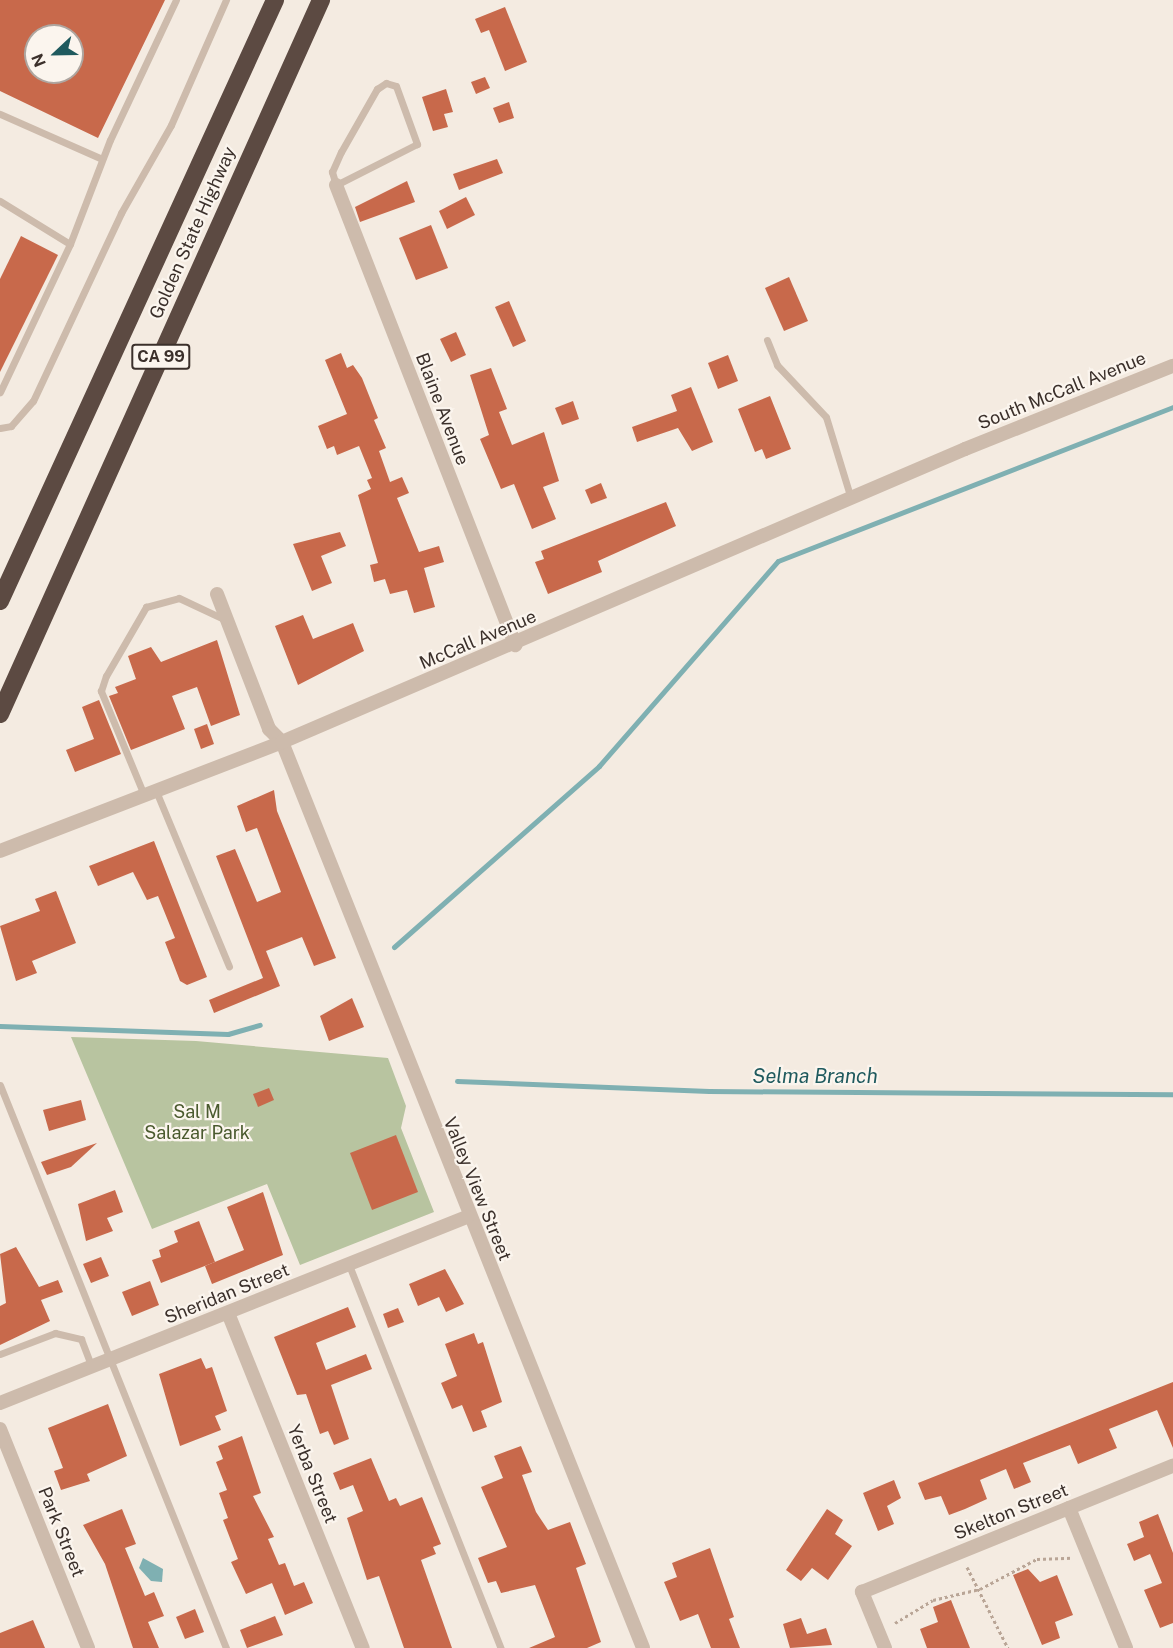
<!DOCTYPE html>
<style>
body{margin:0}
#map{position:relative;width:1173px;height:1648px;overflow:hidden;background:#f4ebe1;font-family:"Public Sans",sans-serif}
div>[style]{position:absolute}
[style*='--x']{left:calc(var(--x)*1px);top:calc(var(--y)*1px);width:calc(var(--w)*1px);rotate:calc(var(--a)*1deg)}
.green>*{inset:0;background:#b8c4a0}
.water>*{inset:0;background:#7fb0b2}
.stream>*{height:5px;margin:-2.5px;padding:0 2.5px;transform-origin:2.5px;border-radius:2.5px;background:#7fb0b2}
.building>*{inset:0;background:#c8694b}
.path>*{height:3px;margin-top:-1.5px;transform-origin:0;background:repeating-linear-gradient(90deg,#b9a596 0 3px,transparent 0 6px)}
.lane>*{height:7px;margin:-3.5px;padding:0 3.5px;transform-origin:3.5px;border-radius:3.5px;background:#cdbbac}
.street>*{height:14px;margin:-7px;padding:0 7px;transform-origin:7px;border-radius:7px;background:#cdbbac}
.highway>*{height:18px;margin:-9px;padding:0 9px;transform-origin:9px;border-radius:9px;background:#5c4a42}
span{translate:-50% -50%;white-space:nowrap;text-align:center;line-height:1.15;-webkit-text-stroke:4.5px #fbf5ee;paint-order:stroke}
.shield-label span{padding:2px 4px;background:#fbf5ee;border:2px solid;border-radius:4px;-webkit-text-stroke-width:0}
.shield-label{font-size:16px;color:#3b302b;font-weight:700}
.street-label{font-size:18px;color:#3b302b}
.park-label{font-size:18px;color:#4a5a2e}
.water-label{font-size:20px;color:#1f5a5e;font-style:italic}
.north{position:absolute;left:24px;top:24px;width:60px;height:60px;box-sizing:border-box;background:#fbf5ee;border:2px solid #aea6a0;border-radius:50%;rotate:248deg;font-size:16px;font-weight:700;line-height:24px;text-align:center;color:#3b302b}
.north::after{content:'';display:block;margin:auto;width:21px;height:27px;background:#1f5a5e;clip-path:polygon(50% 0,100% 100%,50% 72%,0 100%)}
</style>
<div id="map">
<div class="green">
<i style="clip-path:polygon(71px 1037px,196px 1041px,388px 1058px,406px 1106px,401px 1128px,434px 1212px,300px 1265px,267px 1184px,152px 1229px)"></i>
</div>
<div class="water">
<i style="clip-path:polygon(143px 1558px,163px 1569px,162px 1582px,151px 1581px,139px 1568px)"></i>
</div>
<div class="stream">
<i style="--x:394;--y:947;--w:273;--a:-41.4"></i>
<i style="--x:599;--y:766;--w:272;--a:-48.9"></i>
<i style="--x:778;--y:561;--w:424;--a:-21.3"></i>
<i style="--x:0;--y:1026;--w:228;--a:2"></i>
<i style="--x:228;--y:1034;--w:33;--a:-16"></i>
<i style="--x:457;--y:1081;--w:252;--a:2.3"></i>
<i style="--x:709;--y:1091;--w:464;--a:0.4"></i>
</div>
<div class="building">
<i style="clip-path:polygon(evenodd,0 0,165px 0,98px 138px,0 91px,0 0,36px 36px,72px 36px,72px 72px,36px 72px,36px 36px)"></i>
<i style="clip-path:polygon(505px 7px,527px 62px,505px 71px,489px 30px,481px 33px,475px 19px)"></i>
<i style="clip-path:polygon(485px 77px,490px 88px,476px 94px,471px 82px)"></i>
<i style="clip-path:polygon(446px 89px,453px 112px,444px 114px,448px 127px,433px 131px,422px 97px)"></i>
<i style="clip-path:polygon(509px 102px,514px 118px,499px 123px,493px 108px)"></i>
<i style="clip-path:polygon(497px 159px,503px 173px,459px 190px,453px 174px)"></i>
<i style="clip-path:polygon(407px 181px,415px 202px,360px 222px,355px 207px)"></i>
<i style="clip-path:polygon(466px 197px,475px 215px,447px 229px,439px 211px)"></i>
<i style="clip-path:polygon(431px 225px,448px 268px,416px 280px,399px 238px)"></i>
<i style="clip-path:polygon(21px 236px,58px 255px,0 372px,0 279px)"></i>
<i style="clip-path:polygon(789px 277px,808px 321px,784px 331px,765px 288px)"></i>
<i style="clip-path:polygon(509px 301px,526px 341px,513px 347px,495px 307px)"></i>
<i style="clip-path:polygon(456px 332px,466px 355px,451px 362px,440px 339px)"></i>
<i style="clip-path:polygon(341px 353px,347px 368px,353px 365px,362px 378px,378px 418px,374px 420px,386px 448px,379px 451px,390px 482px,402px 477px,409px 493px,397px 498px,419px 552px,439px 546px,444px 562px,424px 568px,435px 607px,414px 613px,407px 590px,390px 594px,385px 579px,374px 582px,370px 565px,378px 563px,358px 495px,371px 489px,367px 480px,372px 478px,359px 446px,337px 455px,334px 446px,327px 449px,318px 426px,347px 414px,325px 360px)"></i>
<i style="clip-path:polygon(728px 355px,738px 381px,718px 389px,708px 363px)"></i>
<i style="clip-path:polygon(491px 368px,507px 409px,499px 412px,512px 445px,544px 432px,559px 481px,543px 487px,556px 519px,532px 529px,514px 484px,501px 489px,480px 439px,489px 435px,470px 375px)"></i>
<i style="clip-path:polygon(691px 387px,713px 442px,692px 451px,678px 428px,637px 442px,632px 427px,677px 411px,671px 395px)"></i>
<i style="clip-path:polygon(770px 396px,791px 449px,766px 459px,762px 449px,755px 452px,738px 409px)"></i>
<i style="clip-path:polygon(573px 401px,579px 419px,562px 425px,555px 408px)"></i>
<i style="clip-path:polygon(601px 483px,607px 498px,591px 504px,585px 490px)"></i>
<i style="clip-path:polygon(666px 502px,676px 526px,598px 561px,602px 572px,548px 594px,535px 562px,544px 559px,541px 551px)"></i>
<i style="clip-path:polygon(340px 532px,346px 546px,321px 556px,332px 583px,312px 591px,293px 544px)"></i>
<i style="clip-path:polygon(303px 615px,313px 639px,353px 623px,364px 651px,298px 685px,275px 626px)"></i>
<i style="clip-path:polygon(217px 640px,240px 715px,211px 726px,197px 687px,172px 696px,185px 729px,131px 750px,109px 696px,118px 693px,115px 687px,136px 679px,128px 656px,151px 647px,161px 662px)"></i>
<i style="clip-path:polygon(99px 700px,121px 754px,75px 772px,66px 750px,94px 739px,82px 707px)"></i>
<i style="clip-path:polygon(207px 724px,214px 744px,201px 749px,194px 729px)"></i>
<i style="clip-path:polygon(274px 790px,277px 811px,336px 958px,314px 966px,302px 937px,266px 951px,280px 986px,214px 1013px,209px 1000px,263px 978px,216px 856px,235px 849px,257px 902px,281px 892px,257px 828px,246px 832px,237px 806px)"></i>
<i style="clip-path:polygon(154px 841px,207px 977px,187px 985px,180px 981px,165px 942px,175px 938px,158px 896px,147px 900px,133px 872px,98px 886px,89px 866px)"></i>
<i style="clip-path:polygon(56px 891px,76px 943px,32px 961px,37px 973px,16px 981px,0 926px,40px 911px,35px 899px)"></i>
<i style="clip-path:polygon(352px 998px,364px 1027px,329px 1041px,320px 1016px)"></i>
<i style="clip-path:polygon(269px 1088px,274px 1100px,258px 1107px,253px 1094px)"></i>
<i style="clip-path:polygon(81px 1100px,86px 1120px,49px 1131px,43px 1110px)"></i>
<i style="clip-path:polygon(396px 1135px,418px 1192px,372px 1210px,350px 1153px)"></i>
<i style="clip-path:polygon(97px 1143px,71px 1167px,47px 1175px,41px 1162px)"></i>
<i style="clip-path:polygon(115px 1190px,123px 1212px,107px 1218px,113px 1231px,86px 1241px,78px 1204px)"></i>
<i style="clip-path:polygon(263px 1192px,283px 1255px,212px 1284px,205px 1266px,244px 1250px,227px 1207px)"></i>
<i style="clip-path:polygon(199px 1221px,215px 1262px,161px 1283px,152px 1260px,161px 1257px,159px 1250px,178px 1242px,174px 1231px)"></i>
<i style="clip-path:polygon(16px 1247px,39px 1287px,58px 1280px,63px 1292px,41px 1300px,50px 1321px,0 1345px,0 1306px,6px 1303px,0 1254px)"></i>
<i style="clip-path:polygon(101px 1257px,109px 1276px,91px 1283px,83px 1264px)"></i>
<i style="clip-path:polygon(445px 1269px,464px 1304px,446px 1312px,439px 1297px,418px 1306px,409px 1284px)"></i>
<i style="clip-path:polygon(150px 1281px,159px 1305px,132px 1316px,122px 1292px)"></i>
<i style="clip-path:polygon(348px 1307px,356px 1327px,316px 1343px,326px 1370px,366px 1354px,372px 1369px,331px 1385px,349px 1439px,334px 1445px,328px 1431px,320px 1434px,306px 1394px,297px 1395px,274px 1337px)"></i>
<i style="clip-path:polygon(398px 1308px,404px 1322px,388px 1328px,383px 1314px)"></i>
<i style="clip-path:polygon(474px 1333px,478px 1344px,483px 1342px,502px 1402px,481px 1411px,487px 1427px,473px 1432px,462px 1405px,452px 1409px,441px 1383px,457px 1376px,445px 1344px)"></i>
<i style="clip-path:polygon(201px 1358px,206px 1369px,212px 1367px,227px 1411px,215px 1416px,221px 1430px,180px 1446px,159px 1374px)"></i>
<i style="clip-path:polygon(1173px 1382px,1173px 1448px,1157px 1410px,1109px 1429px,1117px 1448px,1078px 1464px,1070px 1445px,1023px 1463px,1031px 1482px,1014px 1489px,1006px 1469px,980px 1480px,987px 1499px,965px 1509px,949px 1515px,941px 1496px,925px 1500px,918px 1483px)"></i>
<i style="clip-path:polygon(108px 1404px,127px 1456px,87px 1474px,90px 1481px,61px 1490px,54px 1471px,63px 1468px,48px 1428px)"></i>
<i style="clip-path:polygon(242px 1436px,261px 1493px,253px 1496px,274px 1537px,268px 1539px,279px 1565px,285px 1563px,294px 1586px,304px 1582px,313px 1603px,285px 1615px,272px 1583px,246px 1594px,231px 1562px,238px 1559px,223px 1520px,228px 1518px,219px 1493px,227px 1490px,216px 1462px,223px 1459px,218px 1446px)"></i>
<i style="clip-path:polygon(521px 1446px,532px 1472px,522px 1475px,536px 1512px,548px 1530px,570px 1522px,586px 1564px,576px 1568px,601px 1642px,587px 1648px,529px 1648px,555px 1637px,535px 1585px,501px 1593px,496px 1581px,488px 1583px,478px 1558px,507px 1547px,481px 1487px,503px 1478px,494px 1456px)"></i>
<i style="clip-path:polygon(371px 1458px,389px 1501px,396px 1498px,400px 1506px,422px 1497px,441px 1544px,433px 1547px,436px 1554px,421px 1560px,452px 1648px,404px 1648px,379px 1576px,367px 1580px,347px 1518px,363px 1511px,353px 1485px,340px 1490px,333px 1473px)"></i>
<i style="clip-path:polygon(894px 1480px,901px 1498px,887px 1506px,894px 1524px,878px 1531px,863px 1493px)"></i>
<i style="clip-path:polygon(122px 1509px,136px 1544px,125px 1548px,145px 1596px,154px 1592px,164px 1616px,148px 1622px,159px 1648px,133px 1648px,105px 1564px,83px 1525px)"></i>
<i style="clip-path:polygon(827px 1509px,843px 1520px,835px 1534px,852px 1546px,828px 1580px,812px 1568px,801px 1581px,786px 1570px)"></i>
<i style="clip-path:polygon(1158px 1514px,1173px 1553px,1173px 1623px,1160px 1628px,1144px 1590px,1162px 1583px,1150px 1554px,1134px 1561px,1127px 1544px,1144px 1537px,1139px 1522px)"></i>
<i style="clip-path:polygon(710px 1548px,734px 1617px,729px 1619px,740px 1648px,711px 1648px,698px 1614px,680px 1621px,664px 1582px,677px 1577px,672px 1563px)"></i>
<i style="clip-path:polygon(1028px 1569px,1040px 1582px,1057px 1575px,1073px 1615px,1055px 1622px,1060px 1638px,1042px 1645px,1013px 1575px)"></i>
<i style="clip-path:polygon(951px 1600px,970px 1648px,927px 1648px,920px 1629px,938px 1622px,933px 1607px)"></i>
<i style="clip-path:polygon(195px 1609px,204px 1632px,185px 1639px,176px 1617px)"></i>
<i style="clip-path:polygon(275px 1616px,283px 1635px,247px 1648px,240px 1630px)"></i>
<i style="clip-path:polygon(801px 1618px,807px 1634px,826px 1628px,832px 1645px,790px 1648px,783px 1624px)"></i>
<i style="clip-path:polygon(33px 1620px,45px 1648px,0 1648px,0 1633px)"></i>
</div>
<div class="path">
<i style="--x:967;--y:1567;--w:91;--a:63.2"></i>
<i style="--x:895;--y:1623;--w:44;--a:-31.2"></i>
<i style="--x:933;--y:1600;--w:48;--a:-13.2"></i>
<i style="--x:980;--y:1589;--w:64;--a:-27.8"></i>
<i style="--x:1037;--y:1559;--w:35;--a:-2"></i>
</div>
<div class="lane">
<i style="--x:386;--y:83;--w:10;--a:17"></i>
<i style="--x:396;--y:86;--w:62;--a:70.1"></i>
<i style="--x:417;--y:144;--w:91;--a:153.2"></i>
<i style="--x:336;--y:185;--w:14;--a:-107"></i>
<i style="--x:332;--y:172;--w:22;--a:-66"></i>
<i style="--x:341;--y:152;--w:73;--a:-60.3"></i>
<i style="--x:377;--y:89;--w:11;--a:-34"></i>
<i style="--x:0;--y:114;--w:111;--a:23.8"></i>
<i style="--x:0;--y:201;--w:82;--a:31.6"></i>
<i style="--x:70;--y:244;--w:164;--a:115.3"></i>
<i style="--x:70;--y:244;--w:111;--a:-69"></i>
<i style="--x:110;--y:140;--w:155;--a:-64.8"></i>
<i style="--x:767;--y:340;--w:27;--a:68"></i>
<i style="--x:777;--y:365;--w:71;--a:46.7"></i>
<i style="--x:826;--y:417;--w:86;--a:73"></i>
<i style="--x:0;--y:428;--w:11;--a:-10"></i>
<i style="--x:11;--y:426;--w:33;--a:-49"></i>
<i style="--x:33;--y:401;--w:208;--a:-64.9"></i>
<i style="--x:121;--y:213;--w:101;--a:-60.4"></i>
<i style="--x:171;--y:125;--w:137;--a:-66.3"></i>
<i style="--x:156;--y:791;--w:190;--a:67.4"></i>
<i style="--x:144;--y:795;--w:113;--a:-112.5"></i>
<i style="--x:101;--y:691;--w:16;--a:-72"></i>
<i style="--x:106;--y:676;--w:80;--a:-59.9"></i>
<i style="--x:146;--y:607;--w:34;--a:-15"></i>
<i style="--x:179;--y:598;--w:52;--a:25.1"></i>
<i style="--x:0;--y:1085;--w:607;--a:68.13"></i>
<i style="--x:349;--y:1265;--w:412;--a:68.4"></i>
<i style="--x:0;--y:1354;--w:59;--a:-20.9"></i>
<i style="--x:55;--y:1333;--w:27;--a:13"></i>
<i style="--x:81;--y:1339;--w:30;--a:69"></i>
</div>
<div class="street">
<i style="--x:336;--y:185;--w:494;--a:68.7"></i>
<i style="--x:217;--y:594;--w:145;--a:68.9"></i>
<i style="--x:269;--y:729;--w:18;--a:45"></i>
<i style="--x:282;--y:742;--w:975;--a:68.27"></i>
<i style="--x:0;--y:851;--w:302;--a:-21.1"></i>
<i style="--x:282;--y:742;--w:743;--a:-23.22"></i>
<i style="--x:965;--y:449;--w:224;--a:-21.8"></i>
<i style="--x:228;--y:1313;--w:361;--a:68.1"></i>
<i style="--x:0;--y:1403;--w:503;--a:-21.72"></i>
<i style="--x:0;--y:1429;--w:236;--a:68.1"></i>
<i style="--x:1069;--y:1508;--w:151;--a:67.8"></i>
<i style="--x:885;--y:1648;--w:61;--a:-112.3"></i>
<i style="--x:862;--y:1592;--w:336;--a:-22.1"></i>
</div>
<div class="highway">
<i style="--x:0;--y:601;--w:661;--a:-65.41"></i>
<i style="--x:0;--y:714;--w:783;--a:-65.79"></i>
</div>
<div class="shield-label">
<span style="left:161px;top:357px">CA 99</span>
</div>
<div class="street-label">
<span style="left:193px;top:233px;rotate:-66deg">Golden State Highway</span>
<span style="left:1062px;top:391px;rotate:-22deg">South McCall Avenue</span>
<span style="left:442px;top:409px;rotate:69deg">Blaine Avenue</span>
<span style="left:478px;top:640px;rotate:-23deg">McCall Avenue</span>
<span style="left:477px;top:1189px;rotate:68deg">Valley View Street</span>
<span style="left:227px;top:1294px;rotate:-22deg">Sheridan Street</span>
<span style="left:312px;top:1474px;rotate:68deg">Yerba Street</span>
<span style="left:1011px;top:1512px;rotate:-22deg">Skelton Street</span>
<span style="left:61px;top:1532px;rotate:68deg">Park Street</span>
</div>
<div class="park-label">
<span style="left:197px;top:1123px">Sal M<br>Salazar Park</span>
</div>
<div class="water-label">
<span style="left:815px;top:1076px">Selma Branch</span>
</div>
<div class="north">N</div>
</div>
